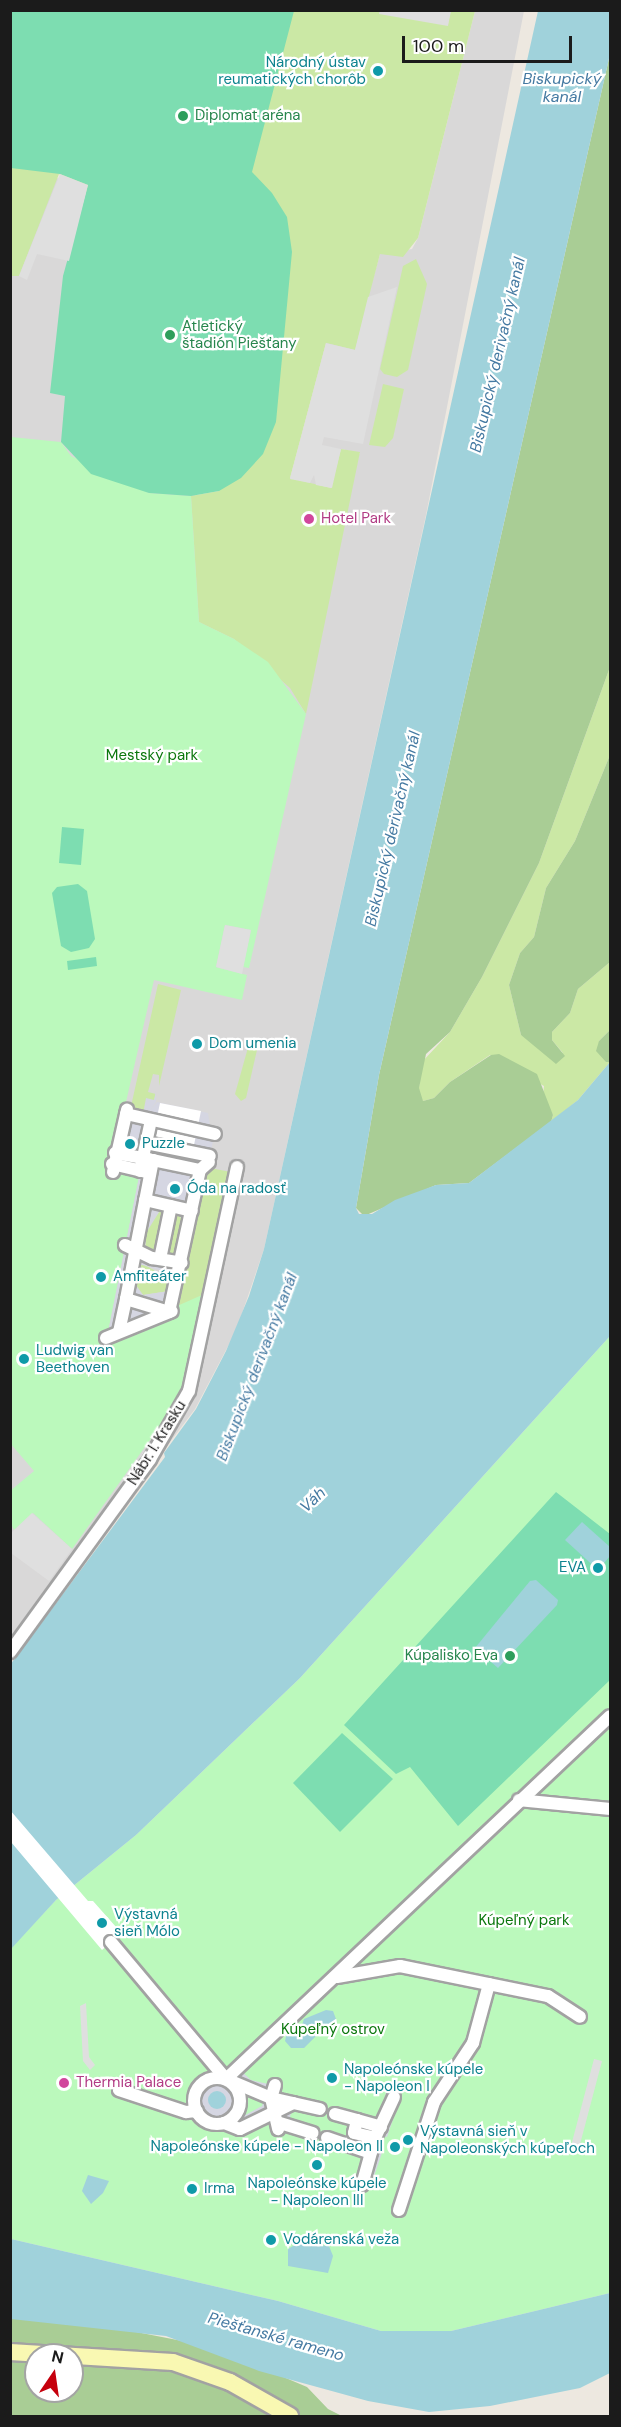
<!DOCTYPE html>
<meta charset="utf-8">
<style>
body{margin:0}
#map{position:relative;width:621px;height:2427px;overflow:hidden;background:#ede8e0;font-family:"DM Sans",sans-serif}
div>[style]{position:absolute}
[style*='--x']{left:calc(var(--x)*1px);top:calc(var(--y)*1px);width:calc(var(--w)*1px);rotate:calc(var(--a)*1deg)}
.residential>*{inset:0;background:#d9d8d8}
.grass>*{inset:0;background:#cbe8a5}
.forest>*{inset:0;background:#a9cd95}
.park>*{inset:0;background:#bbf9bc}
.pitch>*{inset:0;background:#7dddb1}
.parking>*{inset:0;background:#dfdfdf}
.plaza>*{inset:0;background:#d5d6e2}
.water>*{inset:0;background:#a0d2db}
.round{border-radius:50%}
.pier>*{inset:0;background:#fff}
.roads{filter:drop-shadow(2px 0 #a2a2a2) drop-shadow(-2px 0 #a2a2a2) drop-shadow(0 2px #a2a2a2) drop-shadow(0 -2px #a2a2a2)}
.street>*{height:12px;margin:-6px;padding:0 6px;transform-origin:6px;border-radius:6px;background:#fff}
.street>.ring{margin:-6px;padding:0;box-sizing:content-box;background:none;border:12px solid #fff;border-radius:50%}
.secondary>*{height:16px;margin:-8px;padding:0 8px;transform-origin:8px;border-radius:8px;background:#f9f8b2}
.dots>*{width:16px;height:16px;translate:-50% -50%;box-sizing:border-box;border:3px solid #fff;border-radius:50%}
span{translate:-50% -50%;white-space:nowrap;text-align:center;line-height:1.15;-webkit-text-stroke:4.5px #fff;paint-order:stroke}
.culture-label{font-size:15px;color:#0d838f}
.right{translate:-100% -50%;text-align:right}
.left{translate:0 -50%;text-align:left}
.leisure-label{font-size:15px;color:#27864d}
.hotel-label{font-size:15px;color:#b23c85}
.park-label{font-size:15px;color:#0b770d}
.street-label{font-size:15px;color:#1b1b1b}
.water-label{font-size:16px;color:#457aa2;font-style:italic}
.frame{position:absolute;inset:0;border:12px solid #1b1b1b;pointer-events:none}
.north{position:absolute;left:24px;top:2343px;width:60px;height:60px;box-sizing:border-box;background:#fff;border:2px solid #a4a4a4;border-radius:50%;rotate:13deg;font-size:16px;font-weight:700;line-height:24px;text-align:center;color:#1b1b1b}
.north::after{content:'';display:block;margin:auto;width:21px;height:27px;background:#c6000d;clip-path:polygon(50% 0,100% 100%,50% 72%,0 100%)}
.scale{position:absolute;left:402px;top:36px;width:170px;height:27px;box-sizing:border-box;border:3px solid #1b1b1b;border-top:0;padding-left:8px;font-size:18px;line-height:21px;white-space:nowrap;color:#1b1b1b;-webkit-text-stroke:4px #fff;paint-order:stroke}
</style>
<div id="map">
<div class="residential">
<i style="clip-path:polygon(475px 11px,524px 11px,426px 515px,264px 1249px,236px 1331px,195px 1409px,11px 1652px,11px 168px,88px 185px,108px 174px,234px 639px,360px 453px,341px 449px,332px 488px,290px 479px,326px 343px,368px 297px,380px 254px,412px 249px,418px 238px)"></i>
</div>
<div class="grass">
<i style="clip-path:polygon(10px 11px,475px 11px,418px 238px,403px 257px,380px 254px,355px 350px,326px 343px,290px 478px,331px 488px,341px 449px,360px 452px,306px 714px,290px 688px,234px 639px,199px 622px,191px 496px,219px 491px,91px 197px,59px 174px,19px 276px,11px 276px)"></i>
<i style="clip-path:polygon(416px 259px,427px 284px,408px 370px,397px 377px,384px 374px,380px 369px,403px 266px)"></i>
<i style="clip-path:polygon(383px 384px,404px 389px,393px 438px,385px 447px,369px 445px)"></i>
<i style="clip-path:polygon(610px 667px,610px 755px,575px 841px,546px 888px,534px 937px,520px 953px,509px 985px,521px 1035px,563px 1053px,552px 1040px,552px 1032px,570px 1013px,578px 989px,610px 962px,610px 1030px,599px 1041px,606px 1062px,610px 1062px,578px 1100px,551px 1122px,553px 1115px,543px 1097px,544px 1086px,490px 1055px,450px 1082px,434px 1098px,423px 1101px,418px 1096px,422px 1062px,450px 1032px,482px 977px,539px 863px)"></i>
<i style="clip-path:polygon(158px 984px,181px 990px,159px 1086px,159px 1075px,153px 1074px,148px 1092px,156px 1094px,154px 1100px,143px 1114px,130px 1111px)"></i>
<i style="clip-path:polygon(249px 1044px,257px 1050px,246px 1098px,241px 1101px,235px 1094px)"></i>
<i style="clip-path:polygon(205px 1167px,236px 1173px,211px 1291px,178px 1309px)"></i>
<i style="clip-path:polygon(166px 1208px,156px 1254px,145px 1250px,146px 1233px,154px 1215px)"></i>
<i style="clip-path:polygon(179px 1212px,183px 1221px,176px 1257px,169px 1260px,163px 1251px,171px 1214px)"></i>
<i style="clip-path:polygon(142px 1263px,157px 1272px,173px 1274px,169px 1291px,143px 1295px,135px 1284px)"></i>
</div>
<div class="forest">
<i style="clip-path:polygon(610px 54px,610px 667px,539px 863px,482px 977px,450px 1032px,426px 1054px,419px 1088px,423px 1101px,434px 1098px,450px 1082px,491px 1055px,499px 1054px,537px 1074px,553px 1115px,551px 1122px,469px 1183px,436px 1185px,364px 1216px,356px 1208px,379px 1075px)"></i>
<i style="clip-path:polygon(610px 755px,610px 962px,578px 989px,570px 1013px,552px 1032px,552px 1040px,565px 1056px,556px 1064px,521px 1035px,509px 985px,520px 953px,534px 937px,546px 888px,575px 841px)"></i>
<i style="clip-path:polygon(610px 1030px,610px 1062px,606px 1062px,596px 1051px,599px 1041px)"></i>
<i style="clip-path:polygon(evenodd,10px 2313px,75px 2320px,213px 2347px,307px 2387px,328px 2409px,342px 2416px,11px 2416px,10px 2313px,36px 2355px,72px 2355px,72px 2391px,36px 2391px,36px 2355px)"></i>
</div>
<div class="park">
<i style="clip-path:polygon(11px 437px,61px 442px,71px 456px,149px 493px,191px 496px,199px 622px,234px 639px,268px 662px,306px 714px,249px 968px,243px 967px,251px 930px,225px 925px,216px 967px,247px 975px,242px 1000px,154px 980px,115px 1150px,113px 1172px,139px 1177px,107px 1337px,211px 1291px,185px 1391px,72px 1549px,33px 1513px,14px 1530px,11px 1524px,10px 1491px,34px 1471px,10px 1443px)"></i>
<i style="clip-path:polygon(610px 1336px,610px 2293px,451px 2331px,381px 2331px,278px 2301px,11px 2239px,10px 1949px,56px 1900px,136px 1835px,300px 1678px)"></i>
</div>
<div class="pitch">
<i style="clip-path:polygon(11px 11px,294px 11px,252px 172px,272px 193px,287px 217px,292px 252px,276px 422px,263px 454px,241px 478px,219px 491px,191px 496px,149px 493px,91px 474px,61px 442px,65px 396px,50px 393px,63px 276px,88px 185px,60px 174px,11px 168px)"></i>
<i style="clip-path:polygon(62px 827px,84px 829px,81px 865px,59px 863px)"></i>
<i style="clip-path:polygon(78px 884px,87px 891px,95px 939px,89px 948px,71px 952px,61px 946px,52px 893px,57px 887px)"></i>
<i style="clip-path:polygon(96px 957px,97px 966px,68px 970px,67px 961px)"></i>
<i style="clip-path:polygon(556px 1492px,610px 1534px,610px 1680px,458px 1826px,410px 1767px,396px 1774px,344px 1725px)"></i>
<i style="clip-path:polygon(342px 1733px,393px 1779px,340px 1832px,293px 1783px)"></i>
</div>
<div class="parking">
<i style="clip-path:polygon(380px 10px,451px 10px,451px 11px,448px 26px,379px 14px)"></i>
<i style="clip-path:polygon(60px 174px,88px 185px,69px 261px,37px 254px,27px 280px,19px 276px)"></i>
<i style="clip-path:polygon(397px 287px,363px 444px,324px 437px,322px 445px,341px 449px,332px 488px,316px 485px,314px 475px,310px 483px,290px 479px,326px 343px,355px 350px,368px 297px)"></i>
<i style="clip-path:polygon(225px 925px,251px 930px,242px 974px,216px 967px)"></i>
<i style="clip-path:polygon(32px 1513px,72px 1549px,49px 1581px,11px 1553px,11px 1533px)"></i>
<i style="clip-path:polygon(86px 2003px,89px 2057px,95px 2065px,90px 2070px,83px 2061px,80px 2006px)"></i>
<i style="clip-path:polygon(594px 2059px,602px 2061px,579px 2148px,571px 2146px)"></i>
</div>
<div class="plaza">
<i style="clip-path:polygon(evenodd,156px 1091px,156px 1102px,149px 1112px,157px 1102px,208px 1113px,210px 1126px,216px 1127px,178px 1309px,107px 1338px,139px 1177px,110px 1171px,125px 1110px,143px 1114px,146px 1098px,154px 1100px,156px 1091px,161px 1209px,168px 1213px,159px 1250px,154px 1256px,145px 1250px,146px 1233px,161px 1209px,156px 1091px,176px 1211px,183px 1221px,176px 1257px,164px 1256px,176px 1211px,156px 1091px,139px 1264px,173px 1274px,169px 1291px,143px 1295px,135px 1284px,139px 1264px)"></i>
<i style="clip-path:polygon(evenodd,238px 2068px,251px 2080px,281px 2087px,280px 2092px,322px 2104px,294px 2104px,289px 2120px,328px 2133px,314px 2128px,285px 2133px,269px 2122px,239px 2136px,197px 2120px,191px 2106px,195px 2085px,208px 2071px,223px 2077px,238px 2068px,243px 2095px,264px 2100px,262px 2106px,236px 2120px,243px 2095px)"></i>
<i style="clip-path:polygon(386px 2093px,400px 2099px,387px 2137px,380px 2135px,376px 2148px,383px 2150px,370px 2188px,357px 2184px,367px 2153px,349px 2142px,354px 2123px,335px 2116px,337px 2108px,378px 2119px)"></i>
</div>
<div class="water">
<i style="clip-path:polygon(538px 11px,610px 11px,610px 54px,379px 1075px,356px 1208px,359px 1214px,372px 1214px,395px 1200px,436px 1185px,469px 1183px,578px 1100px,610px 1062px,610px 1336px,300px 1678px,136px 1835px,56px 1900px,11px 1949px,10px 1665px,165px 1457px,164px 1453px,196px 1409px,226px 1351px,249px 1296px,264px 1249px)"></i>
<i style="clip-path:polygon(582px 1522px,610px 1547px,610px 1556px,598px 1570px,565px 1540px)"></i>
<i style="clip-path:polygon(536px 1580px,558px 1600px,557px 1605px,498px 1668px,475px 1648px,530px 1581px)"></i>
<i style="clip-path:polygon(326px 2010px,333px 2011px,336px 2019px,332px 2035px,319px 2033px,304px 2048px,291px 2048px,285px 2041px,287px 2032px,295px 2026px,300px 2031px,304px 2019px)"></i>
<i class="round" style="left:208px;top:2091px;width:18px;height:18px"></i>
<i style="clip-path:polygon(88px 2175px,109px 2181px,103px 2193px,91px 2204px,82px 2191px)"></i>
<i style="clip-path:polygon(11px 2239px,278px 2301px,381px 2331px,451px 2331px,610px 2293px,610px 2373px,580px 2388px,490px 2406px,429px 2412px,368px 2401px,259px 2371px,166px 2336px,11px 2319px)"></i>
<i style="clip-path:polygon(298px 2243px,329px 2246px,333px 2256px,328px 2273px,288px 2266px,288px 2249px)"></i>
</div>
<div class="pier">
<i style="clip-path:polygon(160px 1103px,201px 1111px,194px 1145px,153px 1136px)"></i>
<i style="clip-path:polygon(10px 1810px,88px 1901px,93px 1901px,124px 1936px,118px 1936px,102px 1950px,11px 1842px)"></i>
</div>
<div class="roads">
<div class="street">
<i style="--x:126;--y:1114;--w:91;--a:12.7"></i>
<i style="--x:146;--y:1143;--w:65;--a:11.5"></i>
<i style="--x:115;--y:1153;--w:35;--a:10"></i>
<i style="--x:112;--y:1164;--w:36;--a:13"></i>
<i style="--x:200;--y:1170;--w:48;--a:-168"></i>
<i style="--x:153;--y:1160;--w:142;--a:101"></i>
<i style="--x:126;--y:1299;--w:45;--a:16.8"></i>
<i style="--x:169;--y:1312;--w:145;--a:-77.7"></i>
<i style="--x:200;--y:1170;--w:12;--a:-42"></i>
<i style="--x:140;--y:1171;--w:52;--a:-77.8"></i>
<i style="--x:113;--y:1172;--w:64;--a:-77.3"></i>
<i style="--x:145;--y:1200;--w:48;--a:13.2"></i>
<i style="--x:125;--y:1245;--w:30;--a:26"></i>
<i style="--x:152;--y:1258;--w:30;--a:9"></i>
<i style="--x:160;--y:1259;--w:54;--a:-78.3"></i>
<i style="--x:119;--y:1332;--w:34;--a:-78"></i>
<i style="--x:106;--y:1338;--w:71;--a:-22.2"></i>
<i style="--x:10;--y:1652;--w:238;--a:-54"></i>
<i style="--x:150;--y:1459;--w:78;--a:-60.2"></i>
<i style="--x:189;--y:1391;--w:229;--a:-77.9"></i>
<i style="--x:519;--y:1800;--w:91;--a:5.6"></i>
<i style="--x:111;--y:1942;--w:179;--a:50"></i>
<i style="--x:226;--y:2079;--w:49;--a:22.9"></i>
<i style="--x:271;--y:2098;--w:50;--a:12.7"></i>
<i style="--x:337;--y:1977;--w:64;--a:-9.9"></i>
<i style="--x:400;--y:1966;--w:151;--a:11.5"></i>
<i style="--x:548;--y:1996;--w:38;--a:33"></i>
<i class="ring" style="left:194px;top:2078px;width:34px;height:34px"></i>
<i style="--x:226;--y:2079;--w:528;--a:-43.39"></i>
<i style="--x:275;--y:2085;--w:14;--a:107"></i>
<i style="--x:271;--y:2098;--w:32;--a:77"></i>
<i style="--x:119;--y:2090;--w:71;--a:18.2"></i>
<i style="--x:186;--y:2112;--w:11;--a:-5"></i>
<i style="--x:335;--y:2114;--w:23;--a:15"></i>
<i style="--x:357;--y:2120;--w:13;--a:103"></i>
<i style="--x:354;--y:2133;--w:22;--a:13"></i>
<i style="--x:357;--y:2120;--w:25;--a:16"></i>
<i style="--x:224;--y:2123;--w:17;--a:21"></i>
<i style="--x:240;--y:2129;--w:59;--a:-26.1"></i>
<i style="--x:280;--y:2123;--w:34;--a:17"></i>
<i style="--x:327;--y:2138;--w:46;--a:18.8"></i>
<i style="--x:362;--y:2185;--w:49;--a:-74.5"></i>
<i style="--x:375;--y:2138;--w:45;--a:-65.1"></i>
<i style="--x:399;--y:2210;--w:114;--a:-72"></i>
<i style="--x:434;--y:2102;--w:71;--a:-56.5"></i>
<i style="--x:473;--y:2043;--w:61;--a:-74.8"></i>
</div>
<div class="secondary">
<i style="--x:10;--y:2352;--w:163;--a:3.5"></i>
<i style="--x:173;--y:2362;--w:60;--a:19.3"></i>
<i style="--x:230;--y:2382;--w:69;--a:29.5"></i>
</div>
</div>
<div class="dots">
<i style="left:378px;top:71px;background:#0f9aa8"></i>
<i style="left:183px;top:116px;background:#2e9e5b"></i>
<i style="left:170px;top:335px;background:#2e9e5b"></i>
<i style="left:309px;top:519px;background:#d1479c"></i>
<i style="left:197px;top:1044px;background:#0f9aa8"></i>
<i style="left:130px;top:1144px;background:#0f9aa8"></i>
<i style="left:175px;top:1189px;background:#0f9aa8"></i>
<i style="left:101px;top:1277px;background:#0f9aa8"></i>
<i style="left:24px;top:1359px;background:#0f9aa8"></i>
<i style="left:598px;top:1568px;background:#0f9aa8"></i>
<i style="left:510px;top:1656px;background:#2e9e5b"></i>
<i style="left:102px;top:1923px;background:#0f9aa8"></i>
<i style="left:332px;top:2078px;background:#0f9aa8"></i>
<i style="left:64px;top:2083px;background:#d1479c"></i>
<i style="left:408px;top:2140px;background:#0f9aa8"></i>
<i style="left:395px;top:2147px;background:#0f9aa8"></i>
<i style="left:317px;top:2165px;background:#0f9aa8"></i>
<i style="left:192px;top:2189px;background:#0f9aa8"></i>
<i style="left:271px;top:2240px;background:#0f9aa8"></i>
</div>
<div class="culture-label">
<span class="right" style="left:366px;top:71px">Národný ústav<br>reumatických chorôb</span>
<span class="left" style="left:209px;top:1044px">Dom umenia</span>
<span class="left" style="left:142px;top:1144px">Puzzle</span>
<span class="left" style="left:187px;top:1189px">Óda na radosť</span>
<span class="left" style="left:113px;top:1277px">Amfiteáter</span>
<span class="left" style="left:36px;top:1359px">Ludwig van<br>Beethoven</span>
<span class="right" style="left:586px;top:1568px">EVA</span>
<span class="left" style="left:114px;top:1923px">Výstavná<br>sieň Mólo</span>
<span class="left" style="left:344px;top:2078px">Napoleónske kúpele<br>- Napoleon I</span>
<span class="left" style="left:420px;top:2140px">Výstavná sieň v<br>Napoleonských kúpeľoch</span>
<span class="right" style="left:383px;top:2147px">Napoleónske kúpele - Napoleon II</span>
<span style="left:317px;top:2192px">Napoleónske kúpele<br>- Napoleon III</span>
<span class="left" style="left:204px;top:2189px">Irma</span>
<span class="left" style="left:283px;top:2240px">Vodárenská veža</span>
</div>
<div class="leisure-label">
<span class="left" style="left:195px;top:116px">Diplomat aréna</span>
<span class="left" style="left:182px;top:335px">Atletický<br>štadión Piešťany</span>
<span class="right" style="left:498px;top:1656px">Kúpalisko Eva</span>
</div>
<div class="hotel-label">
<span class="left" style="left:321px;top:519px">Hotel Park</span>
<span class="left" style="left:76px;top:2083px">Thermia Palace</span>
</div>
<div class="park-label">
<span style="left:152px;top:756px">Mestský park</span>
<span style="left:524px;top:1921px">Kúpeľný park</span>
<span style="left:333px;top:2030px">Kúpeľný ostrov</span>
</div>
<div class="street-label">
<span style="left:157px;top:1443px;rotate:-58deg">Nábr. I. Krasku</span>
</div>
<div class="water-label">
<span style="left:562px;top:88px">Biskupický<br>kanál</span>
<span style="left:498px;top:355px;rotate:-77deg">Biskupický derivačný kanál</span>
<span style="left:393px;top:829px;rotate:-77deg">Biskupický derivačný kanál</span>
<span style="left:257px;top:1367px;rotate:-69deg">Biskupický derivačný kanál</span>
<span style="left:313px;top:1500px;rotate:-43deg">Váh</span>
<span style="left:276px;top:2337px;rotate:16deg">Piešťanské rameno</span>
</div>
<div class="frame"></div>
<div class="north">N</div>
<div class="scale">100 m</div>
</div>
